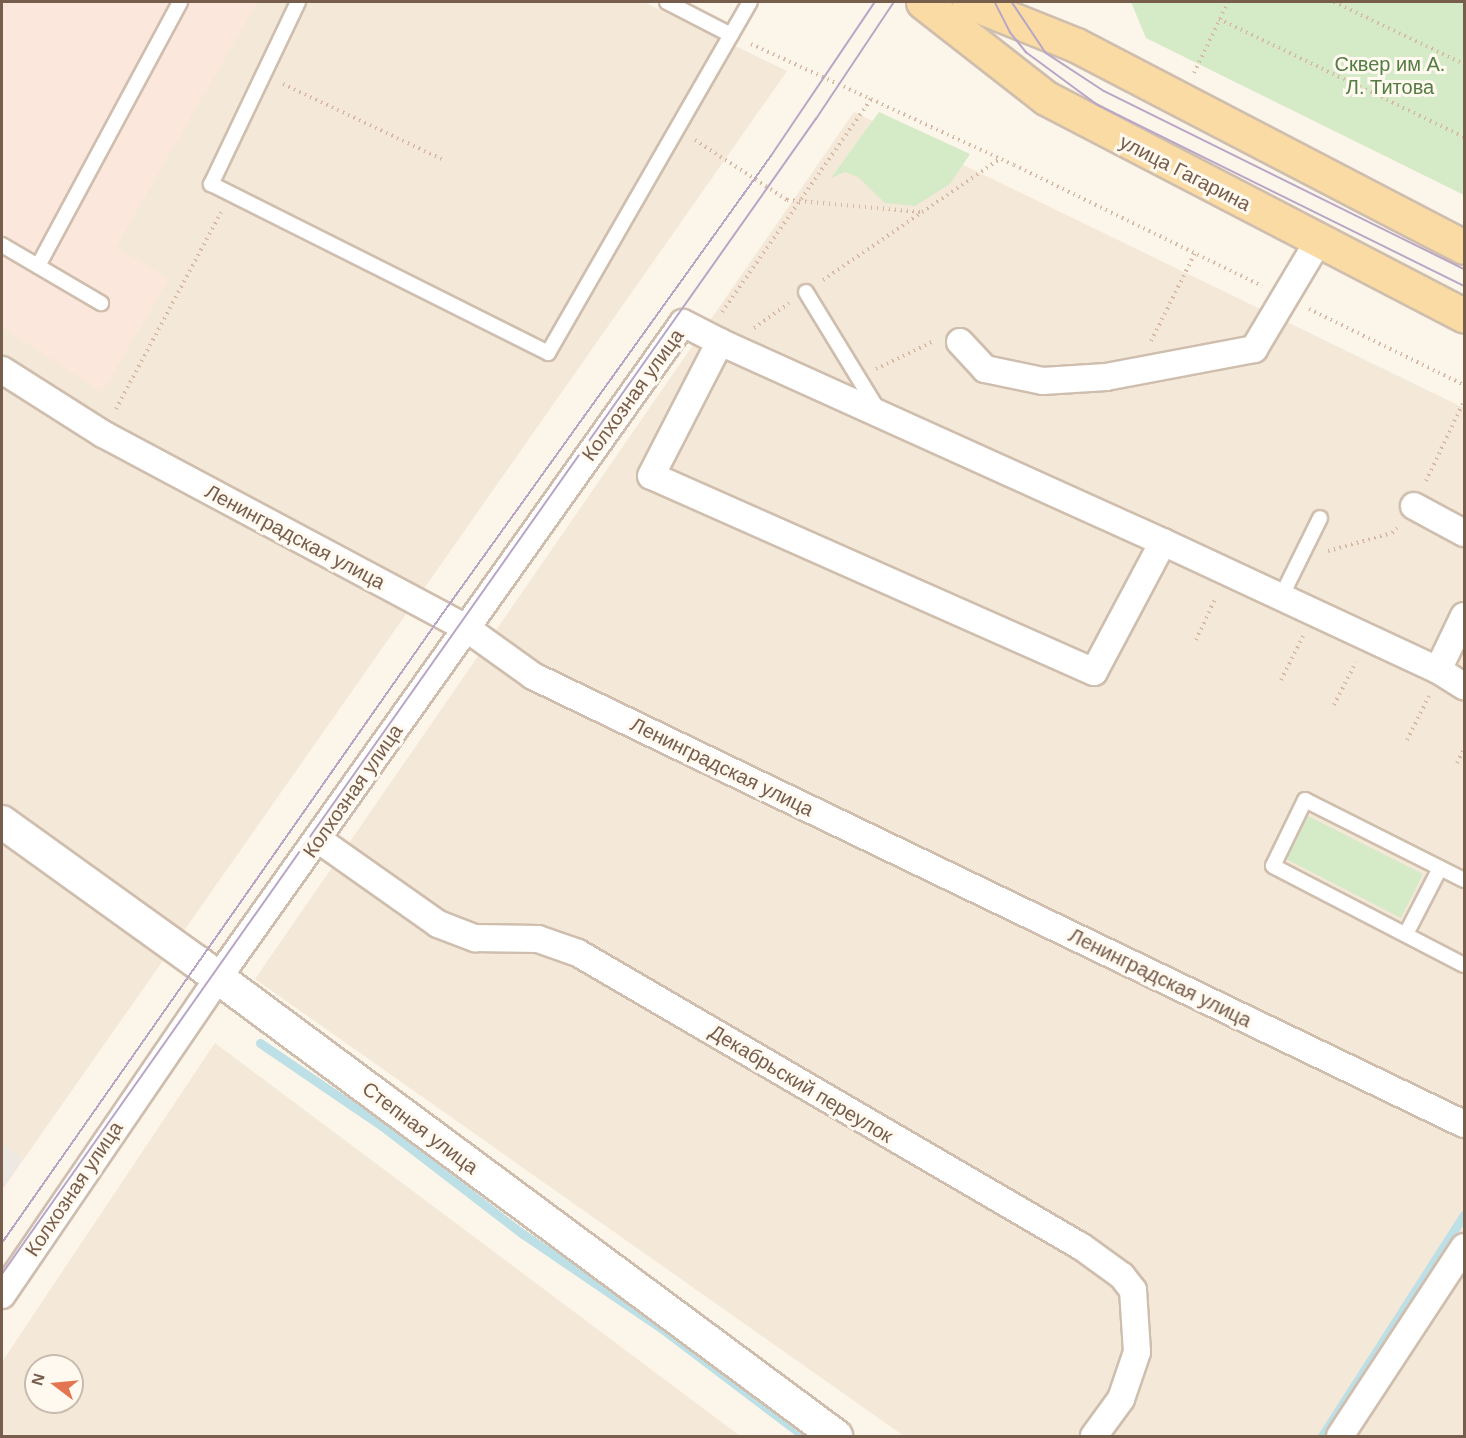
<!DOCTYPE html>
<meta charset="utf-8">
<style>
body{margin:0}
#map{position:relative;width:1466px;height:1438px;overflow:hidden;background:#fcf5e9;font-family:Arial,sans-serif}
div>[style]{position:absolute}
[style*='--x']{left:calc(var(--x)*1px);top:calc(var(--y)*1px);width:calc(var(--w)*1px);rotate:calc(var(--a)*1deg)}
.residential>*{inset:0;background:#f4e8d8}
.commercial>*{inset:0;background:#fce7dd}
.industrial>*{inset:0;background:#eee8e2}
.green>*{inset:0;background:#d5eac7}
.stream>*{height:9px;margin:-4.5px;padding:0 4.5px;transform-origin:4.5px;border-radius:4.5px;background:#bddfe6}
.path>*{height:4px;margin-top:-2px;transform-origin:0;background:repeating-linear-gradient(90deg,#d7b9a3 0 1.5px,transparent 0 6px)}
.roads{filter:drop-shadow(2px 0 #cfbeae) drop-shadow(-2px 0 #cfbeae) drop-shadow(0 2px #cfbeae) drop-shadow(0 -2px #cfbeae)}
.service>*{height:14px;margin:-7px;padding:0 7px;transform-origin:7px;border-radius:7px;background:#fff}
.minor>*{height:26px;margin:-13px;padding:0 13px;transform-origin:13px;border-radius:13px;background:#fff}
.tertiary>*{height:32px;margin:-16px;padding:0 16px;transform-origin:16px;border-radius:16px;background:#fff}
.primary>*{height:33px;margin:-16.5px;padding:0 16.5px;transform-origin:16.5px;border-radius:16.5px;background:#f9dba3}
.tram>*{height:1.5px;margin:-0.75px;padding:0 0.75px;transform-origin:0.75px;border-radius:0.75px;background:#b9a6c7}
span{translate:-50% -50%;white-space:nowrap;text-align:center;line-height:1.15;-webkit-text-stroke:6px #fff9f0;paint-order:stroke}
.park-label{font-size:20px;color:#547d44}
.street-label{font-size:20px;color:#775d4c}
.frame{position:absolute;inset:0;border:3px solid #775d4c;pointer-events:none}
.north{position:absolute;left:24px;top:1354px;width:60px;height:60px;box-sizing:border-box;background:#fff9f0;border:2px solid #c9bbae;border-radius:50%;rotate:286deg;font-size:16px;font-weight:700;line-height:24px;text-align:center;color:#775d4c}
.north::after{content:'';display:block;margin:auto;width:21px;height:27px;background:#e47551;clip-path:polygon(50% 0,100% 100%,50% 72%,0 100%)}
</style>
<div id="map">
<div class="residential">
<i style="clip-path:polygon(2px 2px,644px 2px,787px 71px,2px 1190px)"></i>
<i style="clip-path:polygon(854px 112px,1464px 408px,1464px 1436px,904px 1436px,255px 979px)"></i>
<i style="clip-path:polygon(evenodd,215px 1043px,740px 1436px,2px 1436px,2px 1362px,215px 1043px,36px 1366px,72px 1366px,72px 1402px,36px 1402px,36px 1366px)"></i>
</div>
<div class="commercial">
<i style="clip-path:polygon(2px 2px,257px 2px,116px 247px,169px 279px,102px 392px,2px 327px)"></i>
</div>
<div class="industrial">
<i style="clip-path:polygon(2px 1143px,23px 1159px,2px 1190px)"></i>
</div>
<div class="green">
<i style="clip-path:polygon(1131px 2px,1464px 2px,1464px 195px,1146px 38px)"></i>
<i style="clip-path:polygon(879px 112px,970px 154px,950px 184px,915px 206px,885px 203px,858px 177px,845px 172px,831px 178px)"></i>
<i style="clip-path:polygon(1308px 816px,1423px 874px,1401px 918px,1286px 859px)"></i>
</div>
<div class="stream">
<i style="--x:260;--y:1043;--w:148;--a:34.2"></i>
<i style="--x:382;--y:1126;--w:178;--a:37.5"></i>
<i style="--x:523;--y:1234;--w:167;--a:34.3"></i>
<i style="--x:661;--y:1328;--w:179;--a:37.1"></i>
<i style="--x:1322;--y:1436;--w:263;--a:-57.3"></i>
</div>
<div class="path">
<i style="--x:1334;--y:2;--w:144;--a:25.5"></i>
<i style="--x:1219;--y:19;--w:272;--a:25.7"></i>
<i style="--x:751;--y:44;--w:289;--a:24.7"></i>
<i style="--x:1014;--y:165;--w:276;--a:26"></i>
<i style="--x:1194;--y:73;--w:79;--a:-64.4"></i>
<i style="--x:283;--y:84;--w:176;--a:25.3"></i>
<i style="--x:695;--y:140;--w:110;--a:33.1"></i>
<i style="--x:787;--y:200;--w:135;--a:5.1"></i>
<i style="--x:823;--y:280;--w:214;--a:-34.4"></i>
<i style="--x:1309;--y:309;--w:173;--a:26.1"></i>
<i style="--x:722;--y:312;--w:260;--a:-55"></i>
<i style="--x:754;--y:328;--w:43;--a:-35.5"></i>
<i style="--x:1151;--y:341;--w:98;--a:-63.4"></i>
<i style="--x:876;--y:369;--w:62;--a:-25.7"></i>
<i style="--x:116;--y:409;--w:223;--a:-61.9"></i>
<i style="--x:1426;--y:481;--w:89;--a:-64.6"></i>
<i style="--x:1328;--y:551;--w:66;--a:-15.7"></i>
<i style="--x:1392;--y:533;--w:7;--a:-45"></i>
<i style="--x:1196;--y:640;--w:47;--a:-65.1"></i>
<i style="--x:1281;--y:680;--w:49;--a:-63.4"></i>
<i style="--x:1334;--y:705;--w:48;--a:-62.9"></i>
<i style="--x:1407;--y:740;--w:49;--a:-63.4"></i>
<i style="--x:1457;--y:763;--w:16;--a:-63"></i>
</div>
<div class="roads">
<div class="service">
<i style="--x:298;--y:2;--w:202;--a:115.5"></i>
<i style="--x:211;--y:184;--w:377;--a:26.6"></i>
<i style="--x:548;--y:353;--w:405;--a:-60.1"></i>
<i style="--x:667;--y:2;--w:72;--a:27.3"></i>
<i style="--x:2;--y:245;--w:115;--a:30.4"></i>
<i style="--x:38;--y:266;--w:300;--a:-61.7"></i>
<i style="--x:806;--y:292;--w:138;--a:58.6"></i>
<i style="--x:1281;--y:597;--w:88;--a:-63.7"></i>
<i style="--x:1464;--y:880;--w:178;--a:-153.3"></i>
<i style="--x:1305;--y:800;--w:73;--a:115.9"></i>
<i style="--x:1273;--y:866;--w:215;--a:27.4"></i>
<i style="--x:1406;--y:934;--w:74;--a:-62.7"></i>
</div>
<div class="minor">
<i style="--x:960;--y:342;--w:37;--a:47"></i>
<i style="--x:985;--y:369;--w:59;--a:11.7"></i>
<i style="--x:1043;--y:381;--w:63;--a:-3.6"></i>
<i style="--x:1106;--y:377;--w:151;--a:-10.7"></i>
<i style="--x:1254;--y:349;--w:127;--a:-59.2"></i>
<i style="--x:2;--y:370;--w:120;--a:32.4"></i>
<i style="--x:103;--y:434;--w:412;--a:28.1"></i>
<i style="--x:466;--y:628;--w:82;--a:35.6"></i>
<i style="--x:533;--y:676;--w:1033;--a:25.7"></i>
<i style="--x:1414;--y:506;--w:57;--a:28.4"></i>
<i style="--x:1163;--y:542;--w:147;--a:118"></i>
<i style="--x:1094;--y:672;--w:484;--a:-156.1"></i>
<i style="--x:651;--y:476;--w:151;--a:-62.8"></i>
<i style="--x:720;--y:342;--w:486;--a:24.3"></i>
<i style="--x:1163;--y:542;--w:303;--a:25"></i>
<i style="--x:1464;--y:616;--w:60;--a:115.7"></i>
<i style="--x:1438;--y:670;--w:31;--a:32"></i>
<i style="--x:319;--y:840;--w:146;--a:35.2"></i>
<i style="--x:438;--y:924;--w:40;--a:21"></i>
<i style="--x:475;--y:938;--w:63;--a:0.9"></i>
<i style="--x:538;--y:939;--w:42;--a:19.3"></i>
<i style="--x:578;--y:953;--w:583;--a:30.26"></i>
<i style="--x:1082;--y:1247;--w:49;--a:35.9"></i>
<i style="--x:1122;--y:1276;--w:18;--a:52"></i>
<i style="--x:1133;--y:1290;--w:62;--a:86.3"></i>
<i style="--x:1137;--y:1352;--w:50;--a:108.8"></i>
<i style="--x:1121;--y:1399;--w:46;--a:126.1"></i>
<i style="--x:2;--y:1295;--w:384;--a:-55.7"></i>
<i style="--x:218;--y:978;--w:803;--a:-54.63"></i>
<i style="--x:683;--y:323;--w:42;--a:27.2"></i>
<i style="--x:1340;--y:1436;--w:226;--a:-56.7"></i>
</div>
<div class="tertiary">
<i style="--x:2;--y:822;--w:240;--a:35.7"></i>
<i style="--x:197;--y:962;--w:796;--a:36.57"></i>
</div>
<div class="primary">
<i style="--x:923;--y:2;--w:156;--a:38"></i>
<i style="--x:1046;--y:98;--w:471;--a:27.5"></i>
<i style="--x:969;--y:2;--w:115;--a:21.9"></i>
<i style="--x:1076;--y:45;--w:437;--a:27.5"></i>
</div>
</div>
<div class="tram">
<i style="--x:995;--y:2;--w:34;--a:63"></i>
<i style="--x:1010;--y:32;--w:26;--a:51"></i>
<i style="--x:1026;--y:52;--w:89;--a:36.4"></i>
<i style="--x:1098;--y:105;--w:408;--a:26.3"></i>
<i style="--x:1012;--y:2;--w:61;--a:56.3"></i>
<i style="--x:1046;--y:53;--w:69;--a:33.2"></i>
<i style="--x:1104;--y:91;--w:402;--a:26.3"></i>
<i style="--x:2;--y:1243;--w:765;--a:-55"></i>
<i style="--x:441;--y:616;--w:566;--a:-54.34"></i>
<i style="--x:771;--y:156;--w:186;--a:-56"></i>
<i style="--x:2;--y:1274;--w:1413;--a:-54.83"></i>
<i style="--x:816;--y:119;--w:141;--a:-56.3"></i>
</div>
<div class="park-label">
<span style="left:1390px;top:76px">Сквер им А.<br>Л. Титова</span>
</div>
<div class="street-label">
<span style="left:1185px;top:173px;rotate:27deg">улица Гагарина</span>
<span style="left:633px;top:395px;rotate:-54deg">Колхозная улица</span>
<span style="left:295px;top:537px;rotate:28deg">Ленинградская улица</span>
<span style="left:722px;top:767px;rotate:26deg">Ленинградская улица</span>
<span style="left:353px;top:791px;rotate:-55deg">Колхозная улица</span>
<span style="left:1160px;top:978px;rotate:26deg">Ленинградская улица</span>
<span style="left:801px;top:1084px;rotate:31deg">Декабрьский переулок</span>
<span style="left:420px;top:1128px;rotate:37deg">Степная улица</span>
<span style="left:74px;top:1189px;rotate:-56deg">Колхозная улица</span>
</div>
<div class="frame"></div>
<div class="north">N</div>
</div>
